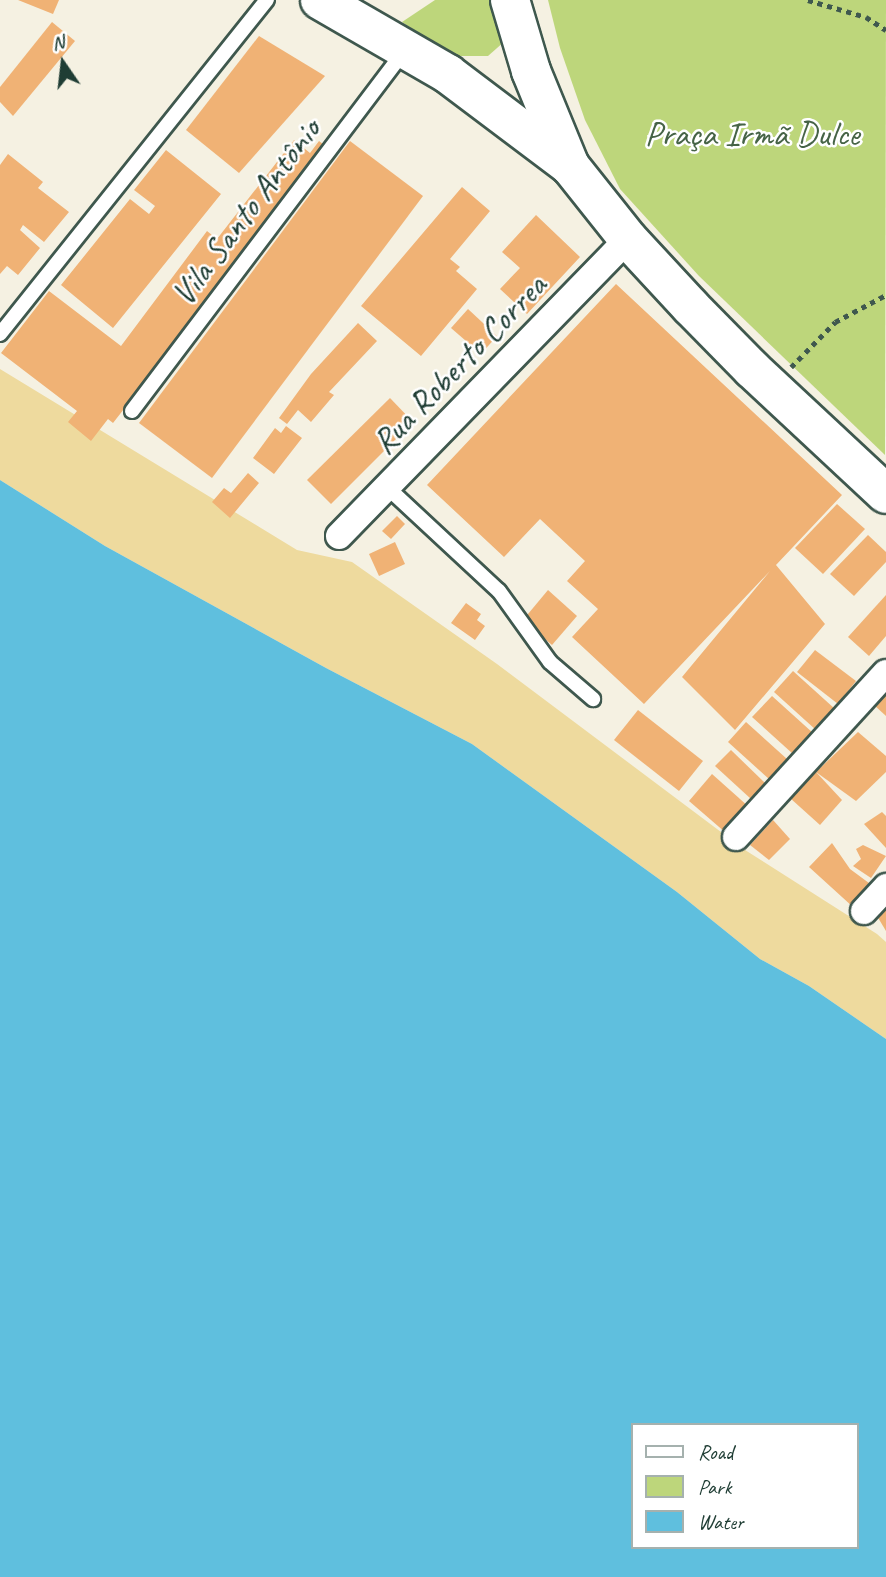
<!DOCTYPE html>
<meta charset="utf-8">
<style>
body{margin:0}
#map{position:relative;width:886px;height:1577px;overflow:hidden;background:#f5f1e2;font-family:Caveat,sans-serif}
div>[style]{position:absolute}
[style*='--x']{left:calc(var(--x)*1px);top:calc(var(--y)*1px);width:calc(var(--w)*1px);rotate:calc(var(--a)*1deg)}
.green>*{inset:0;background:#bdd67b}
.sand>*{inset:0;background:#eeda9e}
.water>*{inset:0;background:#5fbfde}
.building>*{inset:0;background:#f0b275}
.path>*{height:4.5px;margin-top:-2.25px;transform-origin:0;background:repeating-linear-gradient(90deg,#3f584e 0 5px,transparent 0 10px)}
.roads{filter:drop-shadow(2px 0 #3f584e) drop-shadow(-2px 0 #3f584e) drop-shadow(0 2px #3f584e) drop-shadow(0 -2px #3f584e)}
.lane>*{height:14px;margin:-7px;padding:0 7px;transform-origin:7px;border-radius:7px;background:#fff}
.street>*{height:26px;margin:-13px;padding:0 13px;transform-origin:13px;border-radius:13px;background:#fff}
.secondary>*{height:38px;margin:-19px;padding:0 19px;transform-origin:19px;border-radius:19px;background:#fff}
span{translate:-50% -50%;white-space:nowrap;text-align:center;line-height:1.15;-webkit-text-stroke:5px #fff;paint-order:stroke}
.park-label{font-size:35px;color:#466346}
.street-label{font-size:35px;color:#1f3d34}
.legend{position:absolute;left:631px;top:1423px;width:228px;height:126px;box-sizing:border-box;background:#fff;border:2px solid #a5b1ae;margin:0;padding:9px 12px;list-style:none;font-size:21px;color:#1f3d34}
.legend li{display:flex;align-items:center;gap:14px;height:35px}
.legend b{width:35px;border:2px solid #a5b1ae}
.north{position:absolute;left:28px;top:28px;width:70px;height:70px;-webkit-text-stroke:5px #fff;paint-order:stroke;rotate:346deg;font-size:19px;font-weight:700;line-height:28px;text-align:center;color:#1f3d34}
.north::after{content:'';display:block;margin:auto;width:24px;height:32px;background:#1f3d34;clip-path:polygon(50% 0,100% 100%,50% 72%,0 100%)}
</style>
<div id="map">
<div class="green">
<i style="clip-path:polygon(435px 0,492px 0,505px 41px,488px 56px,453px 56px,402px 22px)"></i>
<i style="clip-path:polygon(548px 0,886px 0,885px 455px,699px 276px,620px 189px,585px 120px,560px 48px)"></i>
</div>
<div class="sand">
<i style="clip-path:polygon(0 369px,297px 550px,352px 562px,497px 664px,745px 850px,877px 934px,886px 942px,886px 1039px,809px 986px,760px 959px,677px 892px,472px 744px,326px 668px,105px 546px,0 480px)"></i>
</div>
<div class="water">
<i style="clip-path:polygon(evenodd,0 480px,105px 546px,326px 668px,472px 744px,677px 892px,760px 959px,809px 986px,886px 1039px,886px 1577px,0 1577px,0 480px,632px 1425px,856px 1425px,856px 1547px,632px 1547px,632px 1425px)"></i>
</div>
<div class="building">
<i style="clip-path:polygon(18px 0,59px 0,53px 14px)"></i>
<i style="clip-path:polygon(52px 22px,75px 41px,13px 116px,0 102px,0 87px)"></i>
<i style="clip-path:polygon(259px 36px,325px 76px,239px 173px,186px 130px)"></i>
<i style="clip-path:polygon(294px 140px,310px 153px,319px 141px,328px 148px,113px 423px,108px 419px,91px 441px,68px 422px,77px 411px,1px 353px,49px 291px,121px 346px,207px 231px,217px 239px)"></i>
<i style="clip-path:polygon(350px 141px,423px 196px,212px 478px,139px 423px)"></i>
<i style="clip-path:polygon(166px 150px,221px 194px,113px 328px,61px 285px,130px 199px,149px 214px,155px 206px,134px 190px)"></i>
<i style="clip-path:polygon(8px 154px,43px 182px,38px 188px,69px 212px,44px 242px,23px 225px,20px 230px,40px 248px,18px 275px,7px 266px,0 274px,0 165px)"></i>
<i style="clip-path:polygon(462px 187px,490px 211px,450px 259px,460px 267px,456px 271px,477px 289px,421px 356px,361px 306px)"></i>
<i style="clip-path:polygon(536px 215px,580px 257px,527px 314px,500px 289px,520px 268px,502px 252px)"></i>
<i style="clip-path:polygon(616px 284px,842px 495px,776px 565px,825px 624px,735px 730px,682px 677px,770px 571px,644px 704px,572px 637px,598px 609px,567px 581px,585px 561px,540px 519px,504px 557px,427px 485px)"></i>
<i style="clip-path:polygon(468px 309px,497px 336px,481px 354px,451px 328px)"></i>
<i style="clip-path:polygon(358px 323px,377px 341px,329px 392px,334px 395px,311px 422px,298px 410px,287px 424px,279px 418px,311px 374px)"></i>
<i style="clip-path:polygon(390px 398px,413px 422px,331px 504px,307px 480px)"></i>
<i style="clip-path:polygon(286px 426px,302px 438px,274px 474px,253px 458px,275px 428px,281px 433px)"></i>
<i style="clip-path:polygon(248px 473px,259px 483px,230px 518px,212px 502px,224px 488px,231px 493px)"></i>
<i style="clip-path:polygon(837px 504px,865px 529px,823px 574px,795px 548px)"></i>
<i style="clip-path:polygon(397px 516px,405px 524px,391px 539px,382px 531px)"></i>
<i style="clip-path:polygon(868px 535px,886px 552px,886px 562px,854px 596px,830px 574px)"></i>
<i style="clip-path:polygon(395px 542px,405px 564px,379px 576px,369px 554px)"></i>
<i style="clip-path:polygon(548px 590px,577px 616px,552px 645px,523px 620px)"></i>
<i style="clip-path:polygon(886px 595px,886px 636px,869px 656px,848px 637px)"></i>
<i style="clip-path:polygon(466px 603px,481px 614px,477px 620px,485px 626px,475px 640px,451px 623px)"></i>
<i style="clip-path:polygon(815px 650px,856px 681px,838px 704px,797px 672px)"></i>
<i style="clip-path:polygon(793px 671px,835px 709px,816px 730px,774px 692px)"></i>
<i style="clip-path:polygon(886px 689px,886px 716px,874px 705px)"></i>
<i style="clip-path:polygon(772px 696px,813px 733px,793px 754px,752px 717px)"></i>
<i style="clip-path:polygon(638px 710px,703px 761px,679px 791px,614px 740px)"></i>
<i style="clip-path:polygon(746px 722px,787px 759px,769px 779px,728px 742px)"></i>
<i style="clip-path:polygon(858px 732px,886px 756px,886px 772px,856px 801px,816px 772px)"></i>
<i style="clip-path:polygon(731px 750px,766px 784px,751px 799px,715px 766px)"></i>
<i style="clip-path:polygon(816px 772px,842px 800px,820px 825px,790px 798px)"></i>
<i style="clip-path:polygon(712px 774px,749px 807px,726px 833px,689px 801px)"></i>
<i style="clip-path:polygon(882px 812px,886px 816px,886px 848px,864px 824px)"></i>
<i style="clip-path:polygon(773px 820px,790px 839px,769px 860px,750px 845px)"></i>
<i style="clip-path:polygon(832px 843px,850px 869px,873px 886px,853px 907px,809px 867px)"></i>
<i style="clip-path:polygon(863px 845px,886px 856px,871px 878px,853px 866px,861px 859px,856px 849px)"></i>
<i style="clip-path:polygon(886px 908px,886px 931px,877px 916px)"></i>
</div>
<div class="path">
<i style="--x:808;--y:0;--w:60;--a:16.3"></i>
<i style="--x:866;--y:17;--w:24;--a:33"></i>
<i style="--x:791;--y:367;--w:63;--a:-45.6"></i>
<i style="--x:835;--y:322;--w:58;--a:-27.9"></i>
</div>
<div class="roads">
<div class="lane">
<i style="--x:0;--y:334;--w:428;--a:-51.4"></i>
<i style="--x:132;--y:411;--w:450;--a:-52.9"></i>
<i style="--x:388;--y:488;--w:151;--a:42.9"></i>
<i style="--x:499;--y:591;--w:87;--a:54.3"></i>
<i style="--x:550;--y:662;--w:57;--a:40.7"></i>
</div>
<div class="street">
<i style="--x:339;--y:536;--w:414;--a:-45.8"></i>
<i style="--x:736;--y:837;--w:222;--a:-47.6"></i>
<i style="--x:864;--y:911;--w:33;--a:-47"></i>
</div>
<div class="secondary">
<i style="--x:320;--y:0;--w:148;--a:30"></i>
<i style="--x:448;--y:74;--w:153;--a:37"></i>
<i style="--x:510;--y:0;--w:74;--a:73.5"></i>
<i style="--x:531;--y:71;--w:103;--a:67.7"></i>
<i style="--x:570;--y:166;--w:93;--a:51.5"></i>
<i style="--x:628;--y:239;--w:93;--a:47.2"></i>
<i style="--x:691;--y:307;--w:87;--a:45.5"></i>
<i style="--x:752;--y:369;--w:183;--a:43"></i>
</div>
</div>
<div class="park-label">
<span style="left:752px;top:134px">Praça Irmã Dulce</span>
</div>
<div class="street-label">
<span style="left:246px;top:212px;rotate:-53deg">Vila Santo Antônio</span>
<span style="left:459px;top:364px;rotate:-46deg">Rua Roberto Correa</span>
</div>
<ul class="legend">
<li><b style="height:9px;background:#fff"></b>Road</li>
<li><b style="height:19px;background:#bdd67b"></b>Park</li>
<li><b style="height:19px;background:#5fbfde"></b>Water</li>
</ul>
<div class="north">N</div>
</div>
